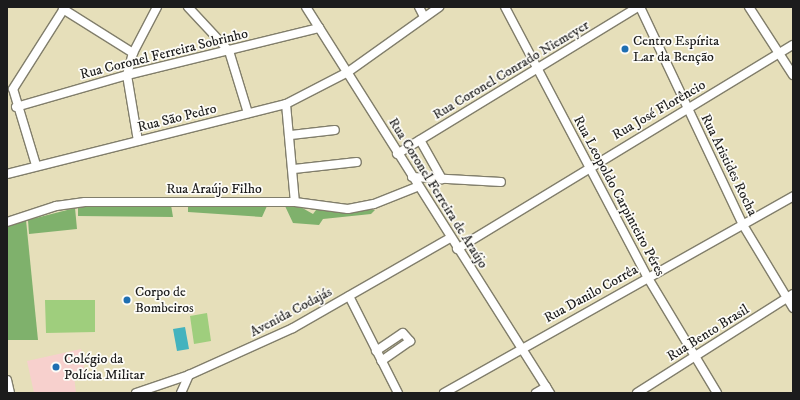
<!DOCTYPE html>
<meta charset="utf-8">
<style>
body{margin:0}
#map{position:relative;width:800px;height:400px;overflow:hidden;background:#e6dfba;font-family:"IM FELL DW Pica",serif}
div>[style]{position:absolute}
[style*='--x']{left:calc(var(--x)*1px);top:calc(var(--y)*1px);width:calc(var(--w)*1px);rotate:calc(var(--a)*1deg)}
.built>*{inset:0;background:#f7d0cd}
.green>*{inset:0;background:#9fce7d}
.forest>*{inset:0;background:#7fb16c}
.water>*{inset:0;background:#44b3be}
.roads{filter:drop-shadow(1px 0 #817e6b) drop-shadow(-1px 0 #817e6b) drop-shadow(0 1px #817e6b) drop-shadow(0 -1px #817e6b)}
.minor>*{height:8px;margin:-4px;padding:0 4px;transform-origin:4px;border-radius:4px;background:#fff}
.dots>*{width:11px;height:11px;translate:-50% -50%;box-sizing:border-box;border:2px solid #fdfcf7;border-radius:50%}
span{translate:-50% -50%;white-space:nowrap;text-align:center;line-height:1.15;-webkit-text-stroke:3.5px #fdfcf7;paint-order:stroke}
.poi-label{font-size:14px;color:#1c1c1c}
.left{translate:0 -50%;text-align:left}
.street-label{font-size:14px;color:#1c1c1c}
.frame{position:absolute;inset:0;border:8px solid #1c1c1c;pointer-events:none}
</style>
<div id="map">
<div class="built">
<i style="clip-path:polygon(81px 349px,85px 373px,74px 376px,76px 393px,34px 393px,27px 361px)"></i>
</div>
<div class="green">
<i style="clip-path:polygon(45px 300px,95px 300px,95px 332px,46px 333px)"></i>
<i style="clip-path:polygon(207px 313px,211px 341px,194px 344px,190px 316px)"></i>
</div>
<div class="forest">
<i style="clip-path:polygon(83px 204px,171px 205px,173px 217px,78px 216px,78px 208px)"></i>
<i style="clip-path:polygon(297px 205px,313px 214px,316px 210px,375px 210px,371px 214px,323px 219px,319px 225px,293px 223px,285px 206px)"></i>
<i style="clip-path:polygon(188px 206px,267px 206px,262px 217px,188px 212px)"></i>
<i style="clip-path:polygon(75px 208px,77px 229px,29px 234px,28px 220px)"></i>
<i style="clip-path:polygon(26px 220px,38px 340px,7px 340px,7px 226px)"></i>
</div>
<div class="water">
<i style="clip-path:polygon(185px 327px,189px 349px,177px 351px,173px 329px)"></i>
</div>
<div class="roads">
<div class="minor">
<i style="--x:188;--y:7;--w:60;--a:47"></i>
<i style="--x:229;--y:51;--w:65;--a:73"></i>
<i style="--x:306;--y:7;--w:457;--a:57.7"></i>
<i style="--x:419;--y:7;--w:11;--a:63"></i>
<i style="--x:505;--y:7;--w:306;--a:62.2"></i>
<i style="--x:648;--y:278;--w:134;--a:59"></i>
<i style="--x:640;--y:7;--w:241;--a:64.7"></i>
<i style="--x:743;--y:225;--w:97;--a:58.9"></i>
<i style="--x:749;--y:7;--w:81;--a:57.1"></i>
<i style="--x:63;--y:9;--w:83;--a:32.2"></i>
<i style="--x:286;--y:104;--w:98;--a:84.8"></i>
<i style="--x:16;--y:107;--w:116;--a:-16.1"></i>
<i style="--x:127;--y:75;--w:198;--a:-13.8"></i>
<i style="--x:291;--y:135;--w:44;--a:-6.5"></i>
<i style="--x:420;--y:140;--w:45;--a:60.6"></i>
<i style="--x:138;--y:141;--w:67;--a:-99.5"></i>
<i style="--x:127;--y:75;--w:23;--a:-75"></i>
<i style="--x:133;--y:53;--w:52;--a:-62.4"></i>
<i style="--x:397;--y:154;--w:282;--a:-31.4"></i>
<i style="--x:36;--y:165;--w:79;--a:-106.8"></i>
<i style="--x:13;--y:89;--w:97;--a:-57.6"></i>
<i style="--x:294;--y:169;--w:63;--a:-6.3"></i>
<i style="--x:7;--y:174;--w:288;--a:-14.1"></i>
<i style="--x:286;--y:104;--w:70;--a:-27.3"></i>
<i style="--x:348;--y:72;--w:112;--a:-35.5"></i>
<i style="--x:412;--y:177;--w:89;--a:3.2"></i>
<i style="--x:7;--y:222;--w:52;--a:-18.1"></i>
<i style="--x:56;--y:206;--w:29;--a:-8"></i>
<i style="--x:85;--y:202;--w:210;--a:0"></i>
<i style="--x:295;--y:202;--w:53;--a:7.5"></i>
<i style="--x:348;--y:209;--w:26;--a:-11"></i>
<i style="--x:374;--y:204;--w:48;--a:-21.8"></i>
<i style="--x:457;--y:249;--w:393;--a:-31.3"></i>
<i style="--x:349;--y:296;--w:109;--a:63.2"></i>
<i style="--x:376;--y:351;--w:32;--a:-34"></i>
<i style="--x:403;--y:333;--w:11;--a:49"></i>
<i style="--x:410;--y:341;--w:35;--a:145"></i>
<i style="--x:7;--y:380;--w:13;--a:77"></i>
<i style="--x:136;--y:393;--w:56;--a:-18.8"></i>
<i style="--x:189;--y:375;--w:114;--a:-24.3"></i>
<i style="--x:293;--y:328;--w:181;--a:-29.8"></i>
<i style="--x:181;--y:393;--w:20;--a:-66"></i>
<i style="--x:444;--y:393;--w:401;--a:-29.4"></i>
<i style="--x:536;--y:393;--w:12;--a:-31"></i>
<i style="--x:637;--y:393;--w:185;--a:-32.4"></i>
</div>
</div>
<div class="dots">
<i style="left:625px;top:49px;background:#1f6fb2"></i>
<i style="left:127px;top:300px;background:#1f6fb2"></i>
<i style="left:56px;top:367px;background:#1f6fb2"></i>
</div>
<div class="poi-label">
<span class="left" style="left:633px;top:49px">Centro Espírita<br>Lar da Benção</span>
<span class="left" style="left:135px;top:300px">Corpo de<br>Bombeiros</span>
<span class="left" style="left:64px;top:367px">Colégio da<br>Polícia Militar</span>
</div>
<div class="street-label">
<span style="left:164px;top:54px;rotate:-14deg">Rua Coronel Ferreira Sobrinho</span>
<span style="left:511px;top:70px;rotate:-31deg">Rua Coronel Conrado Niemeyer</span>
<span style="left:659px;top:110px;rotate:-30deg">Rua José Florêncio</span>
<span style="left:177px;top:118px;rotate:-14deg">Rua São Pedro</span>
<span style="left:729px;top:165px;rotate:64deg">Rua Aristides Rocha</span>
<span style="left:214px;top:189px">Rua Araújo Filho</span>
<span style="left:438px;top:193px;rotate:58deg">Rua Coronel Ferreira de Araújo</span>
<span style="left:619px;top:196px;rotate:62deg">Rua Leopoldo Carpinteiro Péres</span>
<span style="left:591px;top:294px;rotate:-29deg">Rua Danilo Corrêa</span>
<span style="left:291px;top:312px;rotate:-28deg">Avenida Codajás</span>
<span style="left:708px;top:333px;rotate:-32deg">Rua Bento Brasil</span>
</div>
<div class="frame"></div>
</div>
